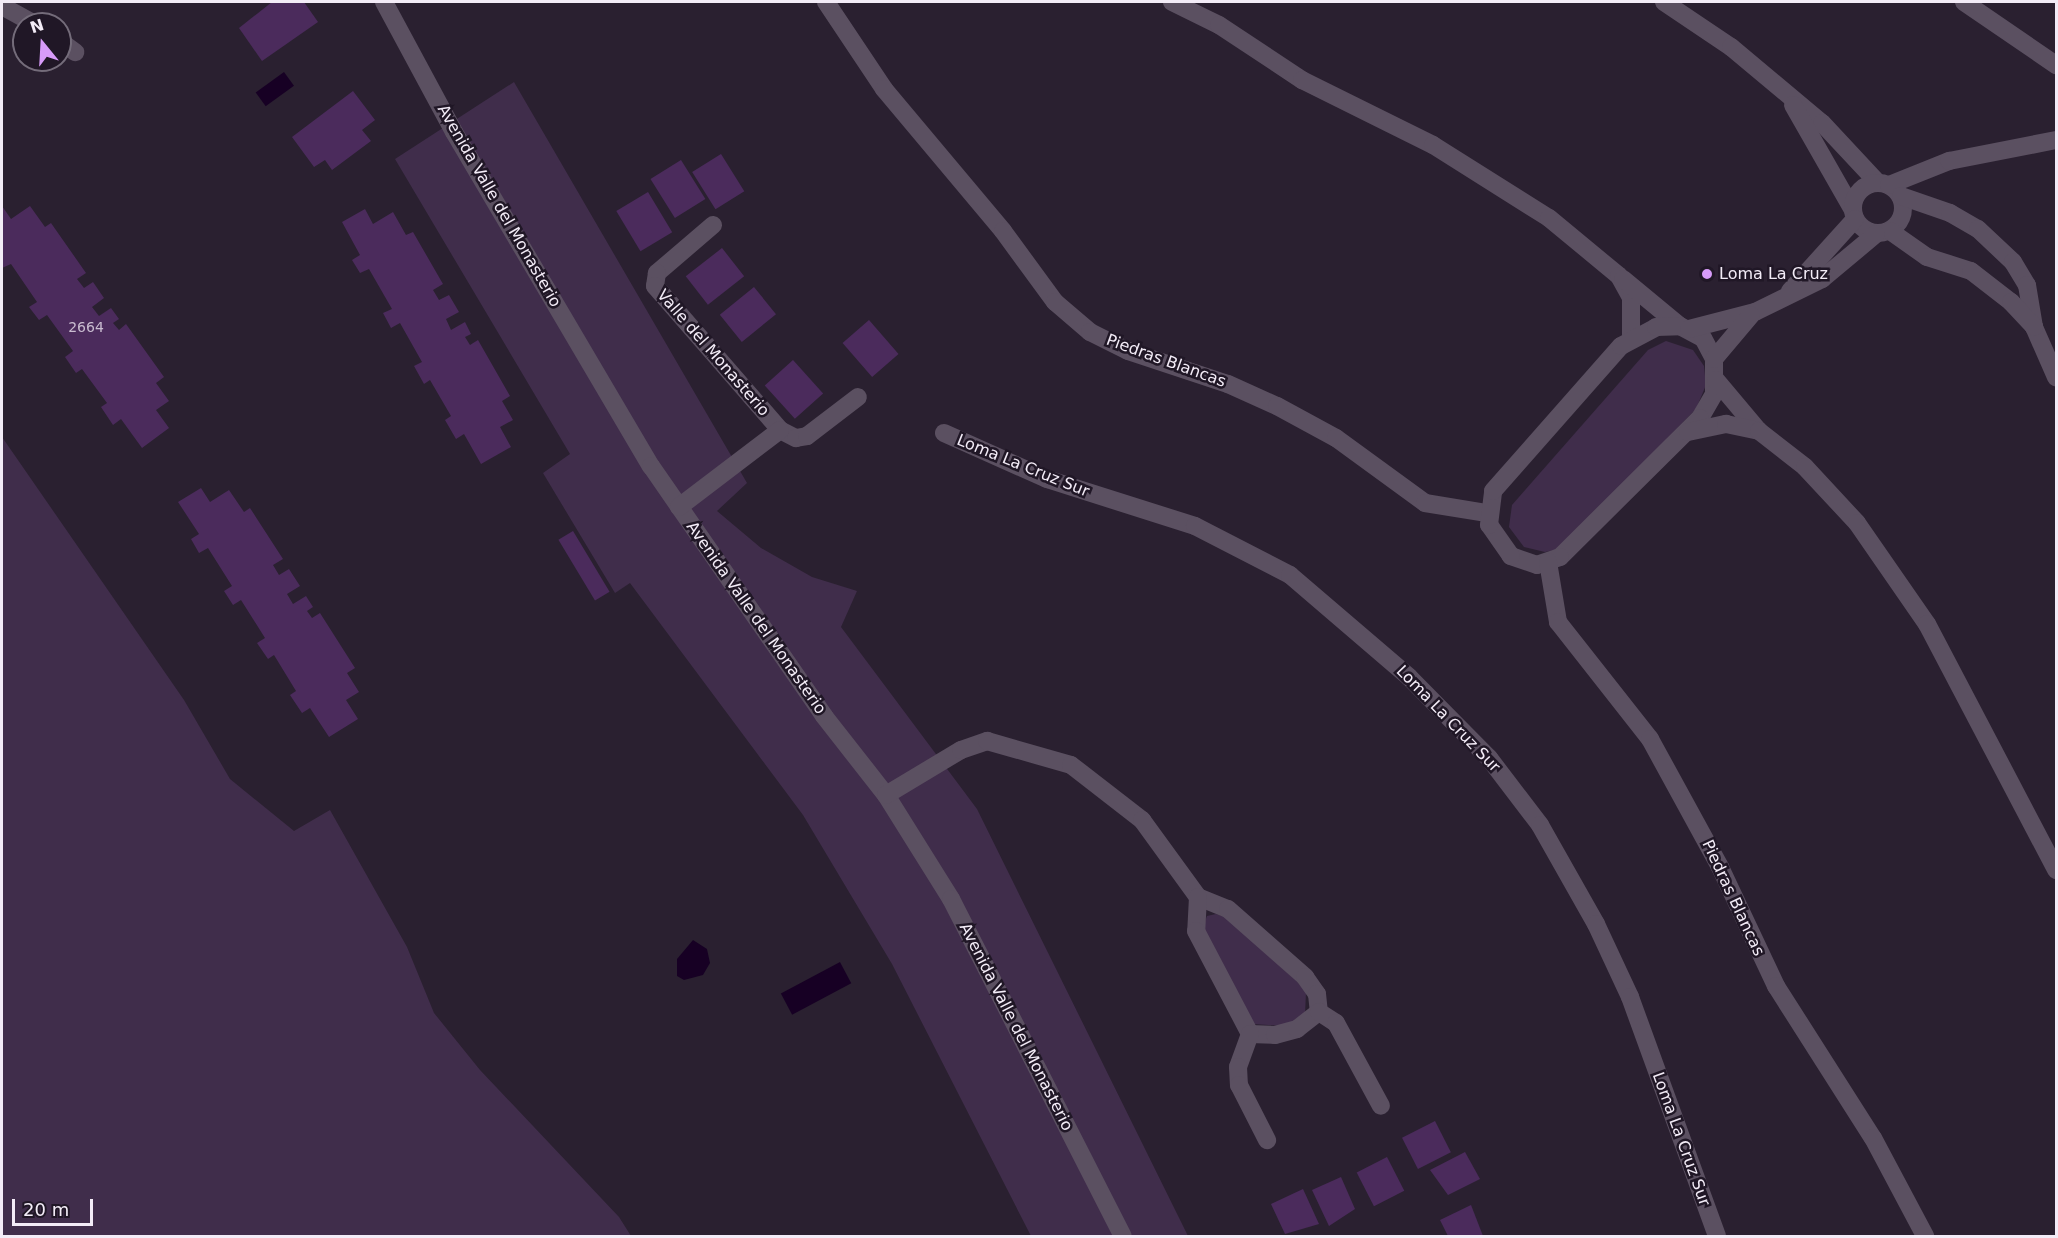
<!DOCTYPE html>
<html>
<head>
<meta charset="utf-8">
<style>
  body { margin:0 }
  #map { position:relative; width:2058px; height:1238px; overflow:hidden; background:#2a2030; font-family:"DejaVu Sans",sans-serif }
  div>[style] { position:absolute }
  .green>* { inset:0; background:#402d4b }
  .water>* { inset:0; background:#170024; transform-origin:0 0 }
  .building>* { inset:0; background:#4b2b5c; transform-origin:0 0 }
  .minor>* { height:18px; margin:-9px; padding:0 9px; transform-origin:9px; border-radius:9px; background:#5b5061 }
  .minor>.ring { margin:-9px; padding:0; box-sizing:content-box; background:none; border:18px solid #5b5061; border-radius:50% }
  .dots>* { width:16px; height:16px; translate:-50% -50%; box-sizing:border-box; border:3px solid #201726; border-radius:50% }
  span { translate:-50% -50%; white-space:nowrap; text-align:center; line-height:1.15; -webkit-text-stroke:5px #201726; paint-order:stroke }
  .number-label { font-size:14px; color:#c9bcd0 }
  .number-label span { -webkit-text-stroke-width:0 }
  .street-label { font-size:16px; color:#f3ecf7 }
  .poi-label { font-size:16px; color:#f3ecf7 }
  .left { translate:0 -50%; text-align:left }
  .frame { position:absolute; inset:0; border:3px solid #f3ecf7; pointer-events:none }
  .north { position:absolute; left:12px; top:12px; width:60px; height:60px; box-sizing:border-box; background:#201726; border:2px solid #746c7a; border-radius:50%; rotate:342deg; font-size:16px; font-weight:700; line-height:24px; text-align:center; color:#f3ecf7 }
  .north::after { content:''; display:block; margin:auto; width:21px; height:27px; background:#d79bf9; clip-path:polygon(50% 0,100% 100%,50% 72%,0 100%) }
  .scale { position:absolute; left:12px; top:1199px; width:81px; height:27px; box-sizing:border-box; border:3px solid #f3ecf7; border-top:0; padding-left:8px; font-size:18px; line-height:21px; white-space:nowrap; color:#f3ecf7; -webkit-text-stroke:4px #201726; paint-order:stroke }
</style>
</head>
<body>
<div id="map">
  <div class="green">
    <i style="clip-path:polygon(514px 82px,747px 483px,717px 511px,761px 548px,812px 577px,857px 591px,841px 627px,977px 809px,1188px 1236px,1031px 1236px,892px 964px,803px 815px,630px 583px,615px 593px,543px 473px,570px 454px,395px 159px)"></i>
    <i style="clip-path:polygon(1666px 341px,1693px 350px,1704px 366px,1706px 385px,1696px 409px,1559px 549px,1545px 552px,1524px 547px,1509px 527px,1512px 505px,1648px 350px)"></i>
    <i style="clip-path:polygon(2px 437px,184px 700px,230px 779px,294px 831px,330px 810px,407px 947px,434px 1013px,480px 1070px,619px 1217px,631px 1236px,2px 1236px)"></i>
    <i style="clip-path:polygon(1216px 914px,1225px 917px,1296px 980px,1306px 992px,1305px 1014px,1285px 1026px,1253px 1024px,1203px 927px,1207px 916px)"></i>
  </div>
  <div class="water">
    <i style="left:284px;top:72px;width:17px;height:35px;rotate:54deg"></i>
    <i style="clip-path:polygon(693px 940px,707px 949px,710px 963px,703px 975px,684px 980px,677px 976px,677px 959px)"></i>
    <i style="left:840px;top:962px;width:24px;height:67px;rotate:62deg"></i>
  </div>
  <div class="building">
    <i style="clip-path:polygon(272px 2px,304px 2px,318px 22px,262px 61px,239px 28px)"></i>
    <i style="clip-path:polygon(353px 91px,375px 120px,362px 130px,371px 141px,332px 170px,325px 160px,314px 167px,292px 137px)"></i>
    <i style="left:721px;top:154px;width:44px;height:34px;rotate:58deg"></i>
    <i style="left:681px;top:160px;width:46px;height:36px;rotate:58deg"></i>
    <i style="left:648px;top:192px;width:47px;height:37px;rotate:59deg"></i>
    <i style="clip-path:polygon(2px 206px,11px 219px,30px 206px,45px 227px,51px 223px,86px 273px,77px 279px,84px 288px,93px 282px,104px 298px,92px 307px,99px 316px,111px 308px,119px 319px,113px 323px,119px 330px,126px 324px,164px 377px,156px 383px,169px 401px,156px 410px,169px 428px,142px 448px,121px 419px,113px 425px,101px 407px,107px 403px,82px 369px,76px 373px,65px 357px,73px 351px,47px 315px,39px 320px,29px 307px,37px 302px,11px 264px,2px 268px)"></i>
    <i style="clip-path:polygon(365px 209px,373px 224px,393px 212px,406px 235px,413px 232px,443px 284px,433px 290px,439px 300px,449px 295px,459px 312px,446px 319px,451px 330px,465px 322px,471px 334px,465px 337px,470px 345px,478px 340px,510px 396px,502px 401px,513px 420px,500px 427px,511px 447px,481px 464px,464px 434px,456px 439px,445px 420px,451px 416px,430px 380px,424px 384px,414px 366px,422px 362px,400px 323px,391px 328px,383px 313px,392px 309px,369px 269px,360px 273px,352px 260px,360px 255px,342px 222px)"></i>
    <i style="left:722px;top:248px;width:36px;height:46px;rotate:52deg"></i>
    <i style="left:754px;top:287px;width:35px;height:44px;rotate:51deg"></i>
    <i style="left:869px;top:320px;width:45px;height:35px;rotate:49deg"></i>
    <i style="left:793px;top:360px;width:45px;height:38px;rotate:48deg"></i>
    <i style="clip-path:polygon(201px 488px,210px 502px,229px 490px,244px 512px,250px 508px,283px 559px,273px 565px,279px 575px,289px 569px,300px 586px,287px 594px,293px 604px,306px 596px,313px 607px,307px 611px,312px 618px,320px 613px,355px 668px,347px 673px,359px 692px,346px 700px,358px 719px,329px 737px,310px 708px,302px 713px,290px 695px,296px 691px,274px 655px,268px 659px,257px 643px,265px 638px,241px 600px,233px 605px,224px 591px,232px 586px,208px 548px,199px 553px,191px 539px,199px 534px,178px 502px)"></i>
    <i style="left:573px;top:531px;width:71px;height:17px;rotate:59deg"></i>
    <i style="left:1435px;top:1121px;width:35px;height:37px;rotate:63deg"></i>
    <i style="clip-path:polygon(1465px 1152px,1480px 1179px,1448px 1195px,1430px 1170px)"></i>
    <i style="left:1387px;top:1157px;width:38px;height:34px;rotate:63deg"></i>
    <i style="clip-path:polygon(1341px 1177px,1355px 1209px,1329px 1226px,1312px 1190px)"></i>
    <i style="clip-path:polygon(1303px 1189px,1319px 1224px,1285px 1234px,1271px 1204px)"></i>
    <i style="clip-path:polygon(1471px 1205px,1483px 1236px,1448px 1236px,1440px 1220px)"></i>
  </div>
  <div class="minor">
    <i style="left:384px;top:2px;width:148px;rotate:61.7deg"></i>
    <i style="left:454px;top:132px;width:388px;rotate:59.5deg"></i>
    <i style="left:651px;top:466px;width:304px;rotate:55.3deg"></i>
    <i style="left:824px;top:716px;width:100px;rotate:51.9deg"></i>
    <i style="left:886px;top:795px;width:123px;rotate:58deg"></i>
    <i style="left:951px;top:899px;width:378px;rotate:63deg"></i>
    <i style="left:826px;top:2px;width:105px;rotate:56.3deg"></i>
    <i style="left:884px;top:89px;width:185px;rotate:50deg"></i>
    <i style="left:1003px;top:231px;width:88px;rotate:53.8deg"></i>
    <i style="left:1055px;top:302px;width:46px;rotate:40.6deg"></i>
    <i style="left:1090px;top:332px;width:42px;rotate:26.6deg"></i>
    <i style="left:1128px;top:351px;width:105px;rotate:18.3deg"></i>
    <i style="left:1228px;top:384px;width:54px;rotate:24.2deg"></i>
    <i style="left:1277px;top:406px;width:67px;rotate:28.5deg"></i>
    <i style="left:1336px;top:438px;width:110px;rotate:36.1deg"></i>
    <i style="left:1425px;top:503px;width:63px;rotate:9.2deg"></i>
    <i style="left:1172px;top:2px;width:52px;rotate:26.1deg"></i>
    <i style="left:1219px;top:25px;width:100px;rotate:33.5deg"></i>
    <i style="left:1302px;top:80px;width:146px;rotate:26.4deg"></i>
    <i style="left:1433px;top:145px;width:137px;rotate:32.2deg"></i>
    <i style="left:1549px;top:218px;width:91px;rotate:39.6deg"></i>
    <i style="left:1619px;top:276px;width:25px;rotate:61deg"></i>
    <i style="left:1631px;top:298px;width:40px;rotate:90deg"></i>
    <i style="left:1664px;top:2px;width:81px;rotate:33.9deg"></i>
    <i style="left:1731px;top:47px;width:119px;rotate:39.9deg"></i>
    <i style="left:1822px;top:123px;width:82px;rotate:47deg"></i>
    <i style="left:1964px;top:2px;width:112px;rotate:34.4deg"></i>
    <i style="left:2px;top:6px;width:38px;rotate:29deg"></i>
    <i style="left:60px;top:41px;width:19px;rotate:36deg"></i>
    <i style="left:1793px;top:105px;width:121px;rotate:60.3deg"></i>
    <i class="ring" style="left:1853px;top:183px;width:32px;height:32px"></i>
    <i style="left:1889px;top:185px;width:65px;rotate:-21.8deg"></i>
    <i style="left:1949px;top:161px;width:109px;rotate:-11.1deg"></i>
    <i style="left:1901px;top:196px;width:52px;rotate:19.1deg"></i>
    <i style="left:1950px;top:213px;width:32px;rotate:30deg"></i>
    <i style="left:1978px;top:229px;width:48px;rotate:43.3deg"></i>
    <i style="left:2013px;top:262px;width:27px;rotate:59deg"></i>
    <i style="left:2027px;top:285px;width:43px;rotate:80.5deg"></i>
    <i style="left:2034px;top:327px;width:55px;rotate:66.3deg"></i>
    <i style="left:713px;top:225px;width:74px;rotate:139.4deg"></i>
    <i style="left:657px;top:273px;width:13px;rotate:99deg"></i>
    <i style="left:655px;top:286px;width:191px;rotate:49deg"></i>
    <i style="left:780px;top:430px;width:18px;rotate:27deg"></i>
    <i style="left:796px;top:438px;width:11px;rotate:-10deg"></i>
    <i style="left:807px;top:436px;width:64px;rotate:-37.4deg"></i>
    <i style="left:1890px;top:231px;width:45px;rotate:35.1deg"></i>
    <i style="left:1927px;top:257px;width:46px;rotate:17.7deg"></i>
    <i style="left:1971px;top:271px;width:51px;rotate:37.8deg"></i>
    <i style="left:2011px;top:302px;width:34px;rotate:47deg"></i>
    <i style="left:1623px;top:279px;width:74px;rotate:39.5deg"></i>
    <i style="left:1790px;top:291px;width:97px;rotate:-47.9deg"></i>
    <i style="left:1680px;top:326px;width:26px;rotate:28deg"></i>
    <i style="left:1703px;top:338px;width:24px;rotate:62deg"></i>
    <i style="left:1714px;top:359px;width:35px;rotate:90deg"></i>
    <i style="left:1714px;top:394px;width:28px;rotate:120deg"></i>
    <i style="left:1700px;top:418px;width:197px;rotate:135.2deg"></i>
    <i style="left:1560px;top:557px;width:24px;rotate:161deg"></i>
    <i style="left:1537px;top:565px;width:28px;rotate:-161deg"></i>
    <i style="left:1511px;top:556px;width:38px;rotate:-125deg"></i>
    <i style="left:1489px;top:525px;width:34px;rotate:-83deg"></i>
    <i style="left:1493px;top:491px;width:193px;rotate:-48.6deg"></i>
    <i style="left:1621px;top:346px;width:40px;rotate:-28deg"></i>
    <i style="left:1656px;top:327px;width:24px;rotate:-2deg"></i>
    <i style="left:1689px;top:329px;width:68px;rotate:-14.4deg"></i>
    <i style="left:1755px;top:312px;width:75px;rotate:-26.2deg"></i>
    <i style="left:1822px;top:279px;width:70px;rotate:-39.8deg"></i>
    <i style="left:1714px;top:359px;width:57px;rotate:-49.9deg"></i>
    <i style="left:1716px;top:380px;width:65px;rotate:50deg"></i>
    <i style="left:1688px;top:432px;width:39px;rotate:-12deg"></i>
    <i style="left:1726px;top:424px;width:34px;rotate:12deg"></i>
    <i style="left:1759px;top:431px;width:58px;rotate:38deg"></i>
    <i style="left:1805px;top:467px;width:76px;rotate:47.1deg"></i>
    <i style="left:1857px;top:523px;width:123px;rotate:55.3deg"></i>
    <i style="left:1927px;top:624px;width:278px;rotate:62.3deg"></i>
    <i style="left:944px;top:433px;width:113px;rotate:24.1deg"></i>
    <i style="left:1047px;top:479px;width:155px;rotate:17.6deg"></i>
    <i style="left:1195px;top:526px;width:107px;rotate:27.3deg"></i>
    <i style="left:1290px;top:575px;width:157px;rotate:40.6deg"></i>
    <i style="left:1409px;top:677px;width:114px;rotate:45.4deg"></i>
    <i style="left:1489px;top:758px;width:84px;rotate:52.7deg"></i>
    <i style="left:1540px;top:825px;width:114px;rotate:60.5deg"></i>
    <i style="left:1596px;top:924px;width:81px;rotate:65deg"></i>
    <i style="left:1630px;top:997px;width:254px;rotate:70deg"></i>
    <i style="left:679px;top:507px;width:127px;rotate:-37.3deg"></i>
    <i style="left:1548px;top:562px;width:61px;rotate:80.5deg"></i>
    <i style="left:1558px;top:622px;width:149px;rotate:51.8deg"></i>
    <i style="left:1650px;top:739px;width:146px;rotate:61.3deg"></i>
    <i style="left:1720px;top:867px;width:132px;rotate:64.8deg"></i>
    <i style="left:1776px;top:986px;width:180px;rotate:57.5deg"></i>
    <i style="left:1873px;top:1138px;width:111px;rotate:62deg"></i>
    <i style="left:886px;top:795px;width:87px;rotate:-31deg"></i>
    <i style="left:961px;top:750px;width:28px;rotate:-19deg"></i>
    <i style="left:987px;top:741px;width:87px;rotate:15.9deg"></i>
    <i style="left:1071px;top:765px;width:90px;rotate:37.8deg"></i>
    <i style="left:1142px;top:820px;width:95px;rotate:54deg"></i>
    <i style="left:1198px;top:897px;width:32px;rotate:22deg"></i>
    <i style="left:1228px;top:909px;width:103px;rotate:41.4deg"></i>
    <i style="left:1305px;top:977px;width:21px;rotate:55deg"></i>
    <i style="left:1317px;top:994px;width:18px;rotate:84deg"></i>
    <i style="left:1198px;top:897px;width:34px;rotate:93deg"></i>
    <i style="left:1196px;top:931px;width:116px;rotate:62.3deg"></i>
    <i style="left:1250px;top:1034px;width:25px;rotate:2deg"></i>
    <i style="left:1275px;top:1035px;width:23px;rotate:-15deg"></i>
    <i style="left:1297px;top:1029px;width:28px;rotate:-38deg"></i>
    <i style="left:1319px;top:1012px;width:20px;rotate:33deg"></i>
    <i style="left:1336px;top:1023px;width:94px;rotate:61.5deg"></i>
    <i style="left:1250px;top:1034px;width:35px;rotate:110deg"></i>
    <i style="left:1238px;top:1067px;width:18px;rotate:87deg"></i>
    <i style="left:1239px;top:1085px;width:62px;rotate:63deg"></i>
  </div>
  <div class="dots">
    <i style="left:1707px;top:274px;background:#d79bf9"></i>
  </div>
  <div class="number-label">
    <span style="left:86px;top:327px">2664</span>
  </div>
  <div class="street-label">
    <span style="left:499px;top:206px;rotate:60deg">Avenida Valle del Monasterio</span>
    <span style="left:713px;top:353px;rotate:49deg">Valle del Monasterio</span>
    <span style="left:1166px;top:361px;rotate:20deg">Piedras Blancas</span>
    <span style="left:1023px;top:466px;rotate:22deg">Loma La Cruz Sur</span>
    <span style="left:756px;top:618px;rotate:55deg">Avenida Valle del Monasterio</span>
    <span style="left:1448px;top:719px;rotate:46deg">Loma La Cruz Sur</span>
    <span style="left:1733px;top:898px;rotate:65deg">Piedras Blancas</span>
    <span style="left:1016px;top:1027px;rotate:63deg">Avenida Valle del Monasterio</span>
    <span style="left:1681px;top:1139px;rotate:70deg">Loma La Cruz Sur</span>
  </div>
  <div class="poi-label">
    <span class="left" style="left:1719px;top:274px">Loma La Cruz</span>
  </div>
  <div class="frame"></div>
  <div class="north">N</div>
  <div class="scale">20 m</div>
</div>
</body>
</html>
